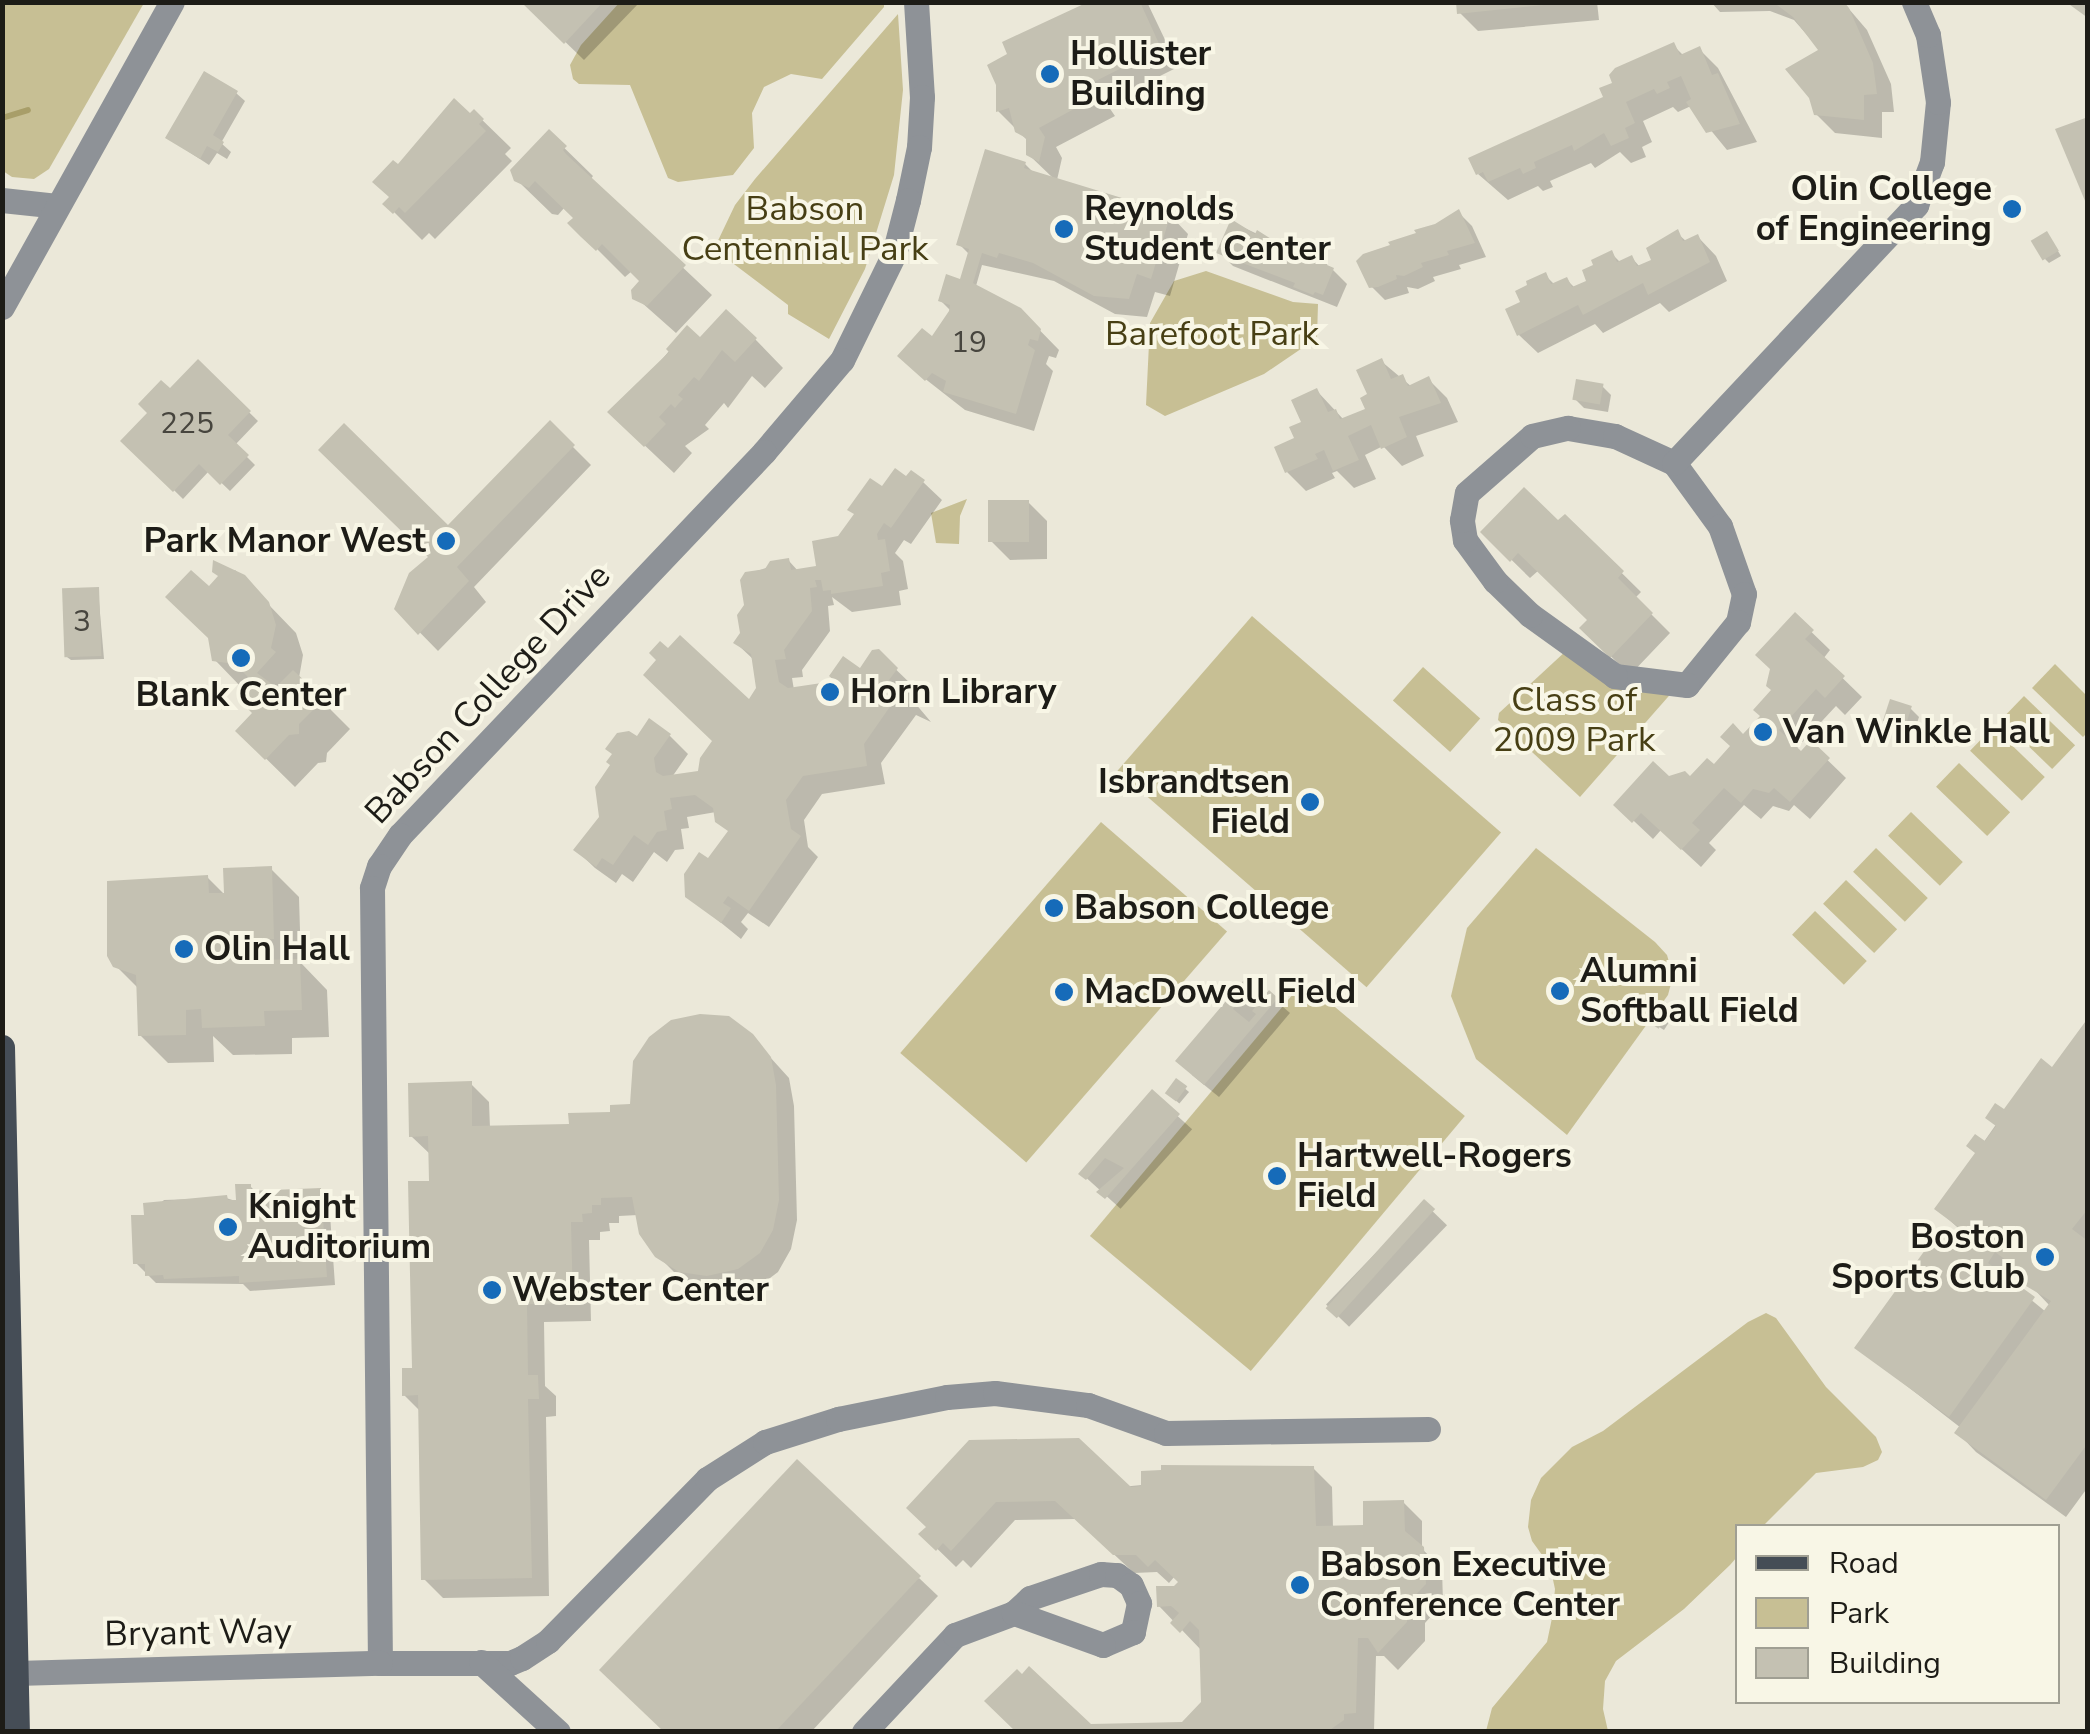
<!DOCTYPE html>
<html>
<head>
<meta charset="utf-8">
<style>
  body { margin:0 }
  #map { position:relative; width:2090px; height:1734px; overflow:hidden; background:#ebe8d9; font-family:"Nunito Sans",sans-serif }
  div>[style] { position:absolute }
  .green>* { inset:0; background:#c7bf94; transform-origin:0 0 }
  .shadow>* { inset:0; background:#0003; transform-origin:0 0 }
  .stream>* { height:6px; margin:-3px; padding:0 3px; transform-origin:3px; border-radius:3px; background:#a89e69 }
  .building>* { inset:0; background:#c4c1b2; transform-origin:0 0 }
  .minor>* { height:25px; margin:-12.5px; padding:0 12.5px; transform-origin:12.5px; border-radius:12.5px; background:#8e9297 }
  .major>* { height:25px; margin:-12.5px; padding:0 12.5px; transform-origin:12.5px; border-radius:12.5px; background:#454d56 }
  .dots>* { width:28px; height:28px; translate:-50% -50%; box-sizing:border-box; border:5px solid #f8f6e6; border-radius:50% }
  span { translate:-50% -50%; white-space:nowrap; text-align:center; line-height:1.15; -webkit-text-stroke:8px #f8f6e6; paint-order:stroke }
  .number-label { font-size:30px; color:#47453e }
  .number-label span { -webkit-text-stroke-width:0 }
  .poi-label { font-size:35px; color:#1d1c17; font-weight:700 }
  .left { translate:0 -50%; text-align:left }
  .right { translate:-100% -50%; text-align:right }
  .park-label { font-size:35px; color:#473f14 }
  .street-label { font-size:35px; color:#1d1c17 }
  .frame { position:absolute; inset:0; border:5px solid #1d1c17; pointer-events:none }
  .legend { position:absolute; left:1735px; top:1524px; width:325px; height:180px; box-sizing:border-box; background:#f8f6e6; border:2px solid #a09f93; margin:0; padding:12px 18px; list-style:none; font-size:30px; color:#1d1c17 }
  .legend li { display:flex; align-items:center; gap:20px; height:50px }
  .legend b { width:50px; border:2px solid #a09f93 }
</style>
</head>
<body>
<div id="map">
  <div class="green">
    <i style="clip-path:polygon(620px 2px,884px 2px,884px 7px,822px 79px,791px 74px,764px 87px,752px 113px,754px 148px,733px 175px,678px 182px,668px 178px,630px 85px,579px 84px,573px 79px,570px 65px,581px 45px)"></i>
    <i style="clip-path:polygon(2px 3px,144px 3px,49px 169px,34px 179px,12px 177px,3px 171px)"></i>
    <i style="clip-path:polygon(898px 14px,903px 90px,894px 175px,865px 269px,829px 339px,788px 314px,788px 305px,714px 249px,735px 205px,755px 179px)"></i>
    <i style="clip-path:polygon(1206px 271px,1293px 302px,1318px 304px,1317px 338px,1264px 374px,1165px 416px,1146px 405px,1150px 323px,1174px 281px)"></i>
    <i style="clip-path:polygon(967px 499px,960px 516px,959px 544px,936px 543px,931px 513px)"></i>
    <i style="left:1252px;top:616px;width:330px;height:205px;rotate:41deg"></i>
    <i style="clip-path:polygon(1567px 650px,1675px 689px,1580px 797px,1498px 720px,1499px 713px)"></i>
    <i style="clip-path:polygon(2055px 664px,2087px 696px,2087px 733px,2083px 737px,2032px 688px)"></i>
    <i style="left:1423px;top:667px;width:77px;height:45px;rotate:42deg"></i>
    <i style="left:2024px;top:696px;width:71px;height:33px;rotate:44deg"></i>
    <i style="left:1993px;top:727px;width:72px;height:33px;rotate:44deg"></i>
    <i style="left:1959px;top:763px;width:71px;height:33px;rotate:44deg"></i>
    <i style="left:1911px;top:812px;width:72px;height:33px;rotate:44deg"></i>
    <i style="left:1101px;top:822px;width:167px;height:306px;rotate:41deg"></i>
    <i style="clip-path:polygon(1536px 848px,1655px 942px,1667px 955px,1673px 976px,1668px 995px,1567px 1135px,1476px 1059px,1451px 996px,1467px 928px)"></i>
    <i style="left:1876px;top:848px;width:72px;height:33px;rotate:44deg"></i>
    <i style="left:1846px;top:880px;width:71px;height:33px;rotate:44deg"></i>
    <i style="left:1815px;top:911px;width:72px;height:33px;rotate:44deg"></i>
    <i style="left:1304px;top:981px;width:210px;height:333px;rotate:40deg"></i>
    <i style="clip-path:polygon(1766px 1313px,1776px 1318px,1826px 1387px,1876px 1437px,1882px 1452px,1878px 1460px,1863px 1467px,1816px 1473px,1763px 1526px,1738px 1526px,1737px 1557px,1730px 1565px,1684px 1609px,1616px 1661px,1605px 1681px,1603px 1709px,1608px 1731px,1486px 1731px,1492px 1708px,1547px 1642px,1552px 1618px,1555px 1589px,1550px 1566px,1532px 1541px,1528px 1527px,1531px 1500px,1541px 1478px,1572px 1447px,1603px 1431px,1748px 1322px)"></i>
  </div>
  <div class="shadow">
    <i style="clip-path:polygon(524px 2px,640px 2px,584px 60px)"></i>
    <i style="clip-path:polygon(1093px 2px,1147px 2px,1178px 67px,1106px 103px,1115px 116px,1056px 147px,1062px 158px,1057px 180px,1170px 215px,1188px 234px,1170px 296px,1155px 292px,1147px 317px,1115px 314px,1054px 281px,982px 265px,976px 286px,1020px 310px,1059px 350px,1056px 358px,1049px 356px,1046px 364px,1053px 371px,1034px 431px,965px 410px,919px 374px,950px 310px,941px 301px,969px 284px,970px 255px,959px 244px,1025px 164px,1034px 173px,1054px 179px,1028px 154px,1029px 142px,998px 111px,999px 85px)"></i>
    <i style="clip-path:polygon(1457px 2px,1597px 2px,1599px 20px,1478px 31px,1459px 12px)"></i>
    <i style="clip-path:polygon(1711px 2px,1843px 2px,1867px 30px,1891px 84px,1894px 112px,1882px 112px,1882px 138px,1835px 133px,1816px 114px,1821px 51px,1794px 20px,1770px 11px,1720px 12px)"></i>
    <i style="clip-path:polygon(1673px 45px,1684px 56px,1699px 49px,1718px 68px,1757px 142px,1727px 150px,1691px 106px,1678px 112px,1673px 107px,1643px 121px,1652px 142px,1642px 147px,1646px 157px,1631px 163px,1620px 152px,1595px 168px,1591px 163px,1550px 181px,1553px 187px,1543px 191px,1538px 186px,1508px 200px,1478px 174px,1606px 98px)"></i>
    <i style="clip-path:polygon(236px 93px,245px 101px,221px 143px,231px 152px,227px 159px,217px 153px,209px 165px,168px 138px)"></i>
    <i style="clip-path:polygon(474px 112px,511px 148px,505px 154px,512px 161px,435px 239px,429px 233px,422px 240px,386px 204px,392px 198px,398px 168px)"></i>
    <i style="clip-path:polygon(549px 133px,593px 176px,590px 180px,712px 295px,676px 333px,641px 302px,642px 281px,632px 271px,625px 277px,571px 223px,576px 218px,565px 207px,558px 215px,552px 214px,522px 185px,513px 171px)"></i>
    <i style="clip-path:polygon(1459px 213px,1472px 226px,1486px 257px,1459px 265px,1461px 269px,1433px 277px,1435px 281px,1418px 289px,1407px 287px,1409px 293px,1385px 300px,1371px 286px,1360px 262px)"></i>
    <i style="clip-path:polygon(1232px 222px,1333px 270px,1347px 284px,1337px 307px,1233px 266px,1219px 252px)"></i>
    <i style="clip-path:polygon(1677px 233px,1687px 242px,1698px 237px,1716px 256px,1727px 281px,1669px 312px,1660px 303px,1603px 333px,1595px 324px,1538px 353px,1519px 335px,1531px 286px,1545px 275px,1555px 285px,1567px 280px,1575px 288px,1590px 282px,1611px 253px,1621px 263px,1632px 258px,1640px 267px,1654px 261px)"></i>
    <i style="clip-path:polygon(2050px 238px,2061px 256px,2049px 263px,2045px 259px)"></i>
    <i style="clip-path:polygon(687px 329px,700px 341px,755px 339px,783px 368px,765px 388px,752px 376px,728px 408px,724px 403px,705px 425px,709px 429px,685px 446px,692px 453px,674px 473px,639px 440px,633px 395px)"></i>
    <i style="clip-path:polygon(1381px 361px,1412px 387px,1428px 379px,1447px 398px,1458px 422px,1416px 436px,1424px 456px,1402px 466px,1383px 446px,1365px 455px,1376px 479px,1354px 488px,1337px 471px,1332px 473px,1335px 478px,1306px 491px,1287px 472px,1317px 391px,1344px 420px,1368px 410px)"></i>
    <i style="clip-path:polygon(198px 363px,258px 421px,235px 445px,255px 465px,230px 491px,209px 471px,183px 499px,124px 441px)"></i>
    <i style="clip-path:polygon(1602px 386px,1611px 395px,1608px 412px,1584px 408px,1575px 399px)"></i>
    <i style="clip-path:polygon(550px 424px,591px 465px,474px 587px,486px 602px,438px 651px,397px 609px,448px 529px)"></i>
    <i style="clip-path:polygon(907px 480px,923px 482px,942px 500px,911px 544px,904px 540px,895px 553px,903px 561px,908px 589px,899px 591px,901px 605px,852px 612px,832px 597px,834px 605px,828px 606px,830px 631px,802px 670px,803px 677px,792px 678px,794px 690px,839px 683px,860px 671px,878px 652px,915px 688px,909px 696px,931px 722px,916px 715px,881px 763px,885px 784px,822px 794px,804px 820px,808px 847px,818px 857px,769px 927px,748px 913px,741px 922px,748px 929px,741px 939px,688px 896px,730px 832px,716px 812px,687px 817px,689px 828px,681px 829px,684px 849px,675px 850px,667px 862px,654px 852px,633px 882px,622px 874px,616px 883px,595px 868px,576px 850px,602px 818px,637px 740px,670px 736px,688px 754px,672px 777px,700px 773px,759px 689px,755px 661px,736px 643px,743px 633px,747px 574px,789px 561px,799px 572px,819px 568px,883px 490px)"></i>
    <i style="clip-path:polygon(1028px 502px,1047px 521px,1047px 559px,1010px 560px,991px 541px)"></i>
    <i style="clip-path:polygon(1565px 517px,1641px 592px,1635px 598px,1670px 633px,1630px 675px,1582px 628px,1591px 620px,1539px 570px,1530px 578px,1483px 532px,1558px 524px)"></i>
    <i style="clip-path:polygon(235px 570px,296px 633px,303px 655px,299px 678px,350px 729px,327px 753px,326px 762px,318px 763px,295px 787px,238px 731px,255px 713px,251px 690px,243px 689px,215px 660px,209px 590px)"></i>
    <i style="clip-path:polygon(98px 590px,104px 659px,71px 660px,67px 657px)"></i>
    <i style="clip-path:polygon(1795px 616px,1830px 650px,1823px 659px,1862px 697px,1845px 715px,1836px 706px,1796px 749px,1801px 754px,1811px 744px,1846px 778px,1810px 819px,1794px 805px,1789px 811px,1773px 806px,1761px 819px,1744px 805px,1709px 843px,1716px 850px,1701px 867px,1661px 830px,1653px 839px,1617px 805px,1668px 779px,1690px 779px,1714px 768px,1744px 737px,1763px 716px,1774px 691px)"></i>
    <i style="clip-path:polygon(1910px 708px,1919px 717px,1913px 735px,1886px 720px)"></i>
    <i style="clip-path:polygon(271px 869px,299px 897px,301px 963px,327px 990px,329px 1037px,292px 1038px,292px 1054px,233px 1055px,213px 1036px,214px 1062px,168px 1063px,140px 1035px,139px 989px,115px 965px,207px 877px,227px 897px)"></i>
    <i style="clip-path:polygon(1249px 977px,1290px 1013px,1219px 1097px,1192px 1075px)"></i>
    <i style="clip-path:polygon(1665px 1004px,1675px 1013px,1664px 1030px,1656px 1025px)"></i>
    <i style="clip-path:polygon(evenodd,2088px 1022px,2088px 1487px,2066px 1517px,1976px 1452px,1958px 1433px,1961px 1428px,1858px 1348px,1966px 1235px,1937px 1209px,2004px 1113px,2052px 1070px,2088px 1022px,2015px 1269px,2050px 1306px,2046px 1312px,2007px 1280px,2015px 1269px)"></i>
    <i style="clip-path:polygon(751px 1036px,789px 1078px,794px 1106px,797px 1220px,791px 1249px,778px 1272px,758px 1287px,727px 1294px,700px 1290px,677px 1275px,657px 1255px,638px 1215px,619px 1216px,619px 1223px,609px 1223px,610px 1231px,600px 1232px,600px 1240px,589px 1240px,591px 1321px,544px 1322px,545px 1386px,556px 1396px,556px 1416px,546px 1417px,549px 1596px,443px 1598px,424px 1579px,420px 1411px,404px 1395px,415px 1370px,431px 1183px,431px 1155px,411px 1136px,471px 1084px,489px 1102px,490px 1128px,571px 1126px,632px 1107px)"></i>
    <i style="left:1176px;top:1081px;width:17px;height:15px;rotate:40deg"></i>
    <i style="left:1152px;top:1093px;width:54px;height:107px;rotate:42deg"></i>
    <i style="clip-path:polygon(250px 1186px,257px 1193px,320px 1191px,329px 1200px,335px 1285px,250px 1291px,243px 1284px,156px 1283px,136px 1263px,146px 1217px,164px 1200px,226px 1198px,239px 1202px)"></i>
    <i style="left:1424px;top:1203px;width:32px;height:141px;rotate:44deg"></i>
    <i style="clip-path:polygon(1313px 1468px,1332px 1487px,1333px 1528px,1366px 1527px,1403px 1502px,1422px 1521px,1422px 1549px,1442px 1568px,1443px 1603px,1425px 1623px,1425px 1641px,1398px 1670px,1384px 1656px,1376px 1656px,1374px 1731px,1019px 1732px,1183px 1724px,1204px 1702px,1202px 1651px,1159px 1606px,1181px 1582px,1175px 1576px,1169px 1583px,1157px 1572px,1134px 1573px,1076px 1519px,1015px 1520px,971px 1568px,963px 1560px,956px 1567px,922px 1534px,928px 1527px,909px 1508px)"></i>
    <i style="clip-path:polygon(919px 1578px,938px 1596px,811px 1732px,667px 1732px)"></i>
  </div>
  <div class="stream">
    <i style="left:2px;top:118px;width:27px;rotate:-17deg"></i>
  </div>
  <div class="building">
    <i style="clip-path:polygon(521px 2px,603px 2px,564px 44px)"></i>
    <i style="clip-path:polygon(1088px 2px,1140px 2px,1161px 48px,1090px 84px,1098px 96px,1039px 128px,1045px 137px,1039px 162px,1026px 155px,1026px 138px,1015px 132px,1009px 108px,996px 112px,996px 85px,987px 65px,1007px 54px,1002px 42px)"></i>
    <i style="clip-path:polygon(1456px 2px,1543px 2px,1544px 5px,1457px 14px)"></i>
    <i style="clip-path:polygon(1773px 2px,1844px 2px,1849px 8px,1873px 63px,1877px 94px,1864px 95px,1864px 120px,1814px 115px,1809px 98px,1785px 69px,1818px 50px,1793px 17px)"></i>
    <i style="clip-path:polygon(2066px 2px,2088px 2px,2088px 18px)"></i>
    <i style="clip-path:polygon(1674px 42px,1680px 55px,1700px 46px,1712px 75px,1718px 73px,1740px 124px,1706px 133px,1686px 102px,1691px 99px,1681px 76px,1667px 82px,1670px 88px,1657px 94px,1654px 89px,1626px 102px,1635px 123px,1625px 128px,1629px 138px,1611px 146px,1604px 133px,1574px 151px,1572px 145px,1534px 162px,1536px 168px,1523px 174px,1520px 168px,1488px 182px,1483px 172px,1476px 175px,1468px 158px,1603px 97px,1599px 88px,1612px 83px,1609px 75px,1615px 68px)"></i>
    <i style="clip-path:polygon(204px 71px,238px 91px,213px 135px,224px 142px,218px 152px,207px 146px,200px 159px,165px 138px)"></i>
    <i style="clip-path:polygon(454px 98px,470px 113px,474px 109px,484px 119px,479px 124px,486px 131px,405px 213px,399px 207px,393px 214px,382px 204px,389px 197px,372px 182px,393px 160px,398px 164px)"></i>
    <i style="clip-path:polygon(2088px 117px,2088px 208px,2055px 129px)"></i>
    <i style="clip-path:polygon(549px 129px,567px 146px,563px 150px,566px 154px,686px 265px,647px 306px,632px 299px,631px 290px,639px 281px,602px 244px,596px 251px,581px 237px,567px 223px,573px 218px,539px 185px,535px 181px,529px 188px,514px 181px,510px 170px)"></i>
    <i style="clip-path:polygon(985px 149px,1026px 162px,1024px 168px,1171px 213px,1151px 279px,1137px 274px,1129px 299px,1094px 296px,1033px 263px,999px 253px,997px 258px,982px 253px,973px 283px,1021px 308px,1041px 329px,1038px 341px,1030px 339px,1028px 345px,1035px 350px,1016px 414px,943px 392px,946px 381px,932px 373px,925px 381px,897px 356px,922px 328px,932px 336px,949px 311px,950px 305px,938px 301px,946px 274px,960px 279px,969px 249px,956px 245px)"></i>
    <i style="clip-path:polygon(1459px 209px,1475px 243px,1447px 251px,1449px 255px,1421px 263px,1423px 267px,1404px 276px,1396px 275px,1397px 279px,1378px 287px,1369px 288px,1356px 261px,1363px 254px,1390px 245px,1388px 242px,1416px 233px,1414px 230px,1435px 224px)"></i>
    <i style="clip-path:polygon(1231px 219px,1255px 234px,1257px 230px,1281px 245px,1283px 241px,1302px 250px,1301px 254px,1328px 261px,1327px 265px,1334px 268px,1323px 295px,1315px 292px,1313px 295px,1293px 287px,1295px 283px,1216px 253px)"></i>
    <i style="clip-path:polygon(1678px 229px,1683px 241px,1698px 234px,1710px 262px,1648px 295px,1643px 283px,1583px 315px,1578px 305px,1517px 336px,1505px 309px,1520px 302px,1515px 291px,1527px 285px,1526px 281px,1546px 272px,1551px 284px,1567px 277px,1572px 287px,1586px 281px,1582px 270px,1593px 265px,1591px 260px,1612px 250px,1617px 262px,1632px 255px,1637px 266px,1651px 260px,1646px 248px)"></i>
    <i style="left:2047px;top:231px;width:23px;height:19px;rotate:59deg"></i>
    <i style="clip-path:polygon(726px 309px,757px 338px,735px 362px,722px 350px,699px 381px,694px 377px,678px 395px,683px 399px,679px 403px,675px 408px,671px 404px,659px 417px,666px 424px,644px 447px,607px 412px,669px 352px,666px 349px,687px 325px,700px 337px)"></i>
    <i style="clip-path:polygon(1382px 358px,1391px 379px,1403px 374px,1408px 386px,1429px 376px,1441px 403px,1399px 417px,1407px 437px,1381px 449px,1371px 425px,1348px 436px,1359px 460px,1333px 471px,1324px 450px,1315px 454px,1318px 459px,1285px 473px,1274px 447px,1294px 438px,1289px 427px,1301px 422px,1291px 400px,1317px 388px,1328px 412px,1336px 409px,1340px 419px,1365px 409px,1360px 398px,1367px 394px,1356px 370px)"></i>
    <i style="clip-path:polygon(198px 359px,251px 411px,228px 435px,249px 455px,220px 485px,199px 464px,173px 492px,120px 441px,147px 413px,138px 404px,161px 380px,170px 388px)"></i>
    <i style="left:1576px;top:379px;width:28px;height:21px;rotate:10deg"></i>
    <i style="clip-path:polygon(550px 420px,575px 445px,457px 567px,469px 581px,418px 635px,394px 609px,409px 573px,428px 557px,318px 450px,344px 423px,448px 525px)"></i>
    <i style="clip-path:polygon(895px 468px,906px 476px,911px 470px,925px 480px,891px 528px,884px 523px,877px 534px,878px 540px,885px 539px,890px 571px,881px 573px,883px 586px,831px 594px,831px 590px,823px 591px,821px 580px,815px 580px,817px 587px,810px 588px,812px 611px,784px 650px,786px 659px,775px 660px,779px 682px,788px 688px,835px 681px,829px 676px,843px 656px,860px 668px,872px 650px,879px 649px,898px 668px,889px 680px,913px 696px,914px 703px,906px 705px,896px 698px,864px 744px,867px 766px,803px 776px,786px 800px,791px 829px,801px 836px,749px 911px,728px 896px,723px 903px,731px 908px,721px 923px,685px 897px,684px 874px,699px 852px,708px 858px,728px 831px,715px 822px,713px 808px,695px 795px,670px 798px,672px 809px,664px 811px,667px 830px,657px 832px,648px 845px,634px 835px,613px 865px,602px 858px,596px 867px,573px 850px,599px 817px,595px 787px,610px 765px,606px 762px,612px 754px,605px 749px,617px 733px,629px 731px,637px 736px,649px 718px,671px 734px,654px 758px,656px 772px,663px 776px,698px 771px,700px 758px,712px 741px,643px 675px,656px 660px,649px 653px,660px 641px,668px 648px,680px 635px,749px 699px,756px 688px,751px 654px,733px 643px,740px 633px,737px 615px,744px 605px,740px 580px,745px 572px,765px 569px,770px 561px,789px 558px,791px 570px,816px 566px,812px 541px,838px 536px,854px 514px,847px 510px,870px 478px,882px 486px)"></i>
    <i style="clip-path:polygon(1524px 487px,1558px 520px,1565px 514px,1624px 571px,1618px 578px,1653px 613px,1610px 658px,1579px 628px,1587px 620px,1518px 553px,1510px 562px,1480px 532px)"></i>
    <i style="left:988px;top:500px;width:41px;height:42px"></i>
    <i style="clip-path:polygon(213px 560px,245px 575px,269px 602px,276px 625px,271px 648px,276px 652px,257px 673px,276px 687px,293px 670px,324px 699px,299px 724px,299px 734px,289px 735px,265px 760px,235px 731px,252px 713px,242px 703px,248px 697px,250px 679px,235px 664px,212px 661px,208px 638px,165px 597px,191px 570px,209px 586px,218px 576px,212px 572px)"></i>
    <i style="left:99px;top:587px;width:69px;height:37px;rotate:88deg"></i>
    <i style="clip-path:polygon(1795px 612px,1814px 630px,1805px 639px,1845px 676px,1825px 698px,1816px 689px,1779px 730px,1801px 751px,1811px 740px,1830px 758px,1790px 802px,1774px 788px,1769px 793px,1753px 789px,1741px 803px,1724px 788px,1692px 823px,1700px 830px,1681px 850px,1641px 813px,1632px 823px,1613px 805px,1653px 761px,1669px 776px,1685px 771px,1690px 776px,1707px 758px,1714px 764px,1730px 746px,1720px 737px,1733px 723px,1743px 734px,1760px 716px,1753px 710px,1771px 690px,1766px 686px,1770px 669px,1755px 655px)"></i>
    <i style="left:1890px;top:699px;width:23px;height:23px;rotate:18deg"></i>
    <i style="clip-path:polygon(272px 866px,274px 939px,260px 940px,261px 960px,300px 959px,302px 1010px,264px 1011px,265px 1026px,202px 1028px,201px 1009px,186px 1010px,186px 1035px,138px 1036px,136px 975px,113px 967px,107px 956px,107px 881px,208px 875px,209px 893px,224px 893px,223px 868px)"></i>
    <i style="clip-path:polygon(1249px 974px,1257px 981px,1233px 1009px,1249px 1022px,1256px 1014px,1252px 1011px,1269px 990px,1278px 998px,1204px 1085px,1175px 1061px)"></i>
    <i style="left:1664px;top:1001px;width:11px;height:26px;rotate:34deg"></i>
    <i style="clip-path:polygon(700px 1014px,729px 1016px,753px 1034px,771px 1057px,776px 1085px,779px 1200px,773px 1230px,760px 1253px,738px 1269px,707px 1276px,679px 1272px,655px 1257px,639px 1234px,632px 1197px,601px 1198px,601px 1205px,592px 1205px,592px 1213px,582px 1214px,583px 1222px,571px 1222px,573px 1303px,527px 1304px,528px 1375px,538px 1375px,539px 1399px,528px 1399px,532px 1578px,421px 1580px,418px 1395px,402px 1396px,402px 1368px,412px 1368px,408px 1181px,429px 1181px,428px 1136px,409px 1137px,408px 1083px,472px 1081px,472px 1126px,569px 1124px,568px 1113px,610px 1112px,610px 1105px,630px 1104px,633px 1061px,649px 1037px,671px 1020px)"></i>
    <i style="clip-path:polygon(2088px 1018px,2088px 1209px,2072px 1229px,2088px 1241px,2088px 1443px,2046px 1500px,1954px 1433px,2051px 1301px,2021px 1283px,2026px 1275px,1995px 1252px,1988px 1263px,2035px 1297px,1949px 1417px,1854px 1348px,1941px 1228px,1959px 1241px,1965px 1232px,1934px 1209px,1975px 1153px,1966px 1146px,1975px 1134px,1985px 1141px,1996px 1126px,1985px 1118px,1995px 1103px,2004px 1109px,2041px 1058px,2052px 1067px)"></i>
    <i style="left:1176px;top:1078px;width:14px;height:19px;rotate:36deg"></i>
    <i style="clip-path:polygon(1152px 1089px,1180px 1114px,1105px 1199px,1096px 1192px,1124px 1168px,1105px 1158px,1086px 1180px,1078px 1174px)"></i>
    <i style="clip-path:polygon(235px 1184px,251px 1184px,251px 1191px,321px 1188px,327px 1277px,239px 1283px,239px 1276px,164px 1279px,163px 1275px,145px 1276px,145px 1264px,133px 1264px,131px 1215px,144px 1215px,143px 1203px,227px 1195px,228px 1200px,236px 1200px)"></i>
    <i style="left:1424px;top:1199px;width:15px;height:147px;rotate:42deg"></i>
    <i style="clip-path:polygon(1079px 1438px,1131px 1487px,1141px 1486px,1141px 1471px,1161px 1470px,1161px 1465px,1314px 1466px,1316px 1526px,1363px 1525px,1363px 1501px,1404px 1500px,1405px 1531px,1424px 1547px,1426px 1584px,1407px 1604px,1407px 1622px,1378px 1653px,1368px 1638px,1358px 1638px,1356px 1713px,1344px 1714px,1344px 1720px,1327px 1732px,1016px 1732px,984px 1701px,1017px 1669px,1022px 1674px,1029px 1666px,1091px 1724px,1182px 1722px,1201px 1702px,1199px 1630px,1190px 1621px,1180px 1633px,1170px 1623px,1179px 1613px,1171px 1606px,1157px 1607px,1156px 1586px,1174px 1586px,1178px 1582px,1155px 1560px,1148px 1567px,1136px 1555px,1113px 1555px,1055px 1501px,996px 1502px,951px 1551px,943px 1543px,936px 1551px,918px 1534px,926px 1527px,906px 1508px,969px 1440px)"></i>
    <i style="clip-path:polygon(797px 1459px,921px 1576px,775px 1732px,664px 1732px,599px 1670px)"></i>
  </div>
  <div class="minor">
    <i style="left:916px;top:2px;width:95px;rotate:86.4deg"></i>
    <i style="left:922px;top:97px;width:50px;rotate:93.4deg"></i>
    <i style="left:919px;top:147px;width:54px;rotate:101.7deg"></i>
    <i style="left:908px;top:200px;width:56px;rotate:104.5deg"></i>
    <i style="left:894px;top:254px;width:118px;rotate:116.1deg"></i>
    <i style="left:842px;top:360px;width:121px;rotate:130.3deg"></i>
    <i style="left:764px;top:452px;width:528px;rotate:133.54deg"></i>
    <i style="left:400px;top:835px;width:37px;rotate:124deg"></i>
    <i style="left:379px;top:866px;width:23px;rotate:108deg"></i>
    <i style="left:372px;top:888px;width:775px;rotate:89.41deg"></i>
    <i style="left:380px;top:1663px;width:130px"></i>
    <i style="left:510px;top:1663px;width:13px;rotate:-23deg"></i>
    <i style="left:522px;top:1658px;width:31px;rotate:-33deg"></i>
    <i style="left:548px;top:1641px;width:227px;rotate:-45.5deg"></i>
    <i style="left:707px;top:1479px;width:69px;rotate:-32.5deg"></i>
    <i style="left:765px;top:1442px;width:77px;rotate:-17.5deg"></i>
    <i style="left:838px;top:1419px;width:111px;rotate:-11.4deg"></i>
    <i style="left:947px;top:1397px;width:48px;rotate:-4.8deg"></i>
    <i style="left:995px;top:1393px;width:94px;rotate:7.4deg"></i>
    <i style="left:1088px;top:1405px;width:83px;rotate:19.7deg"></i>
    <i style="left:1166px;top:1433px;width:262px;rotate:-0.9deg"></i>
    <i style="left:2px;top:200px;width:55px;rotate:6.2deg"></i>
    <i style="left:2px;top:307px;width:349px;rotate:-60.9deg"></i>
    <i style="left:1568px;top:428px;width:48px;rotate:9.7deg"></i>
    <i style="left:1615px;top:436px;width:65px;rotate:24.6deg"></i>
    <i style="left:1674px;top:463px;width:78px;rotate:53.9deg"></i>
    <i style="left:1720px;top:526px;width:72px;rotate:70.6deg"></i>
    <i style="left:1744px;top:594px;width:29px;rotate:102deg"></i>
    <i style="left:1738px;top:622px;width:81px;rotate:129deg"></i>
    <i style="left:1687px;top:685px;width:73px;rotate:-172.9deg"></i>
    <i style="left:1615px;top:676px;width:105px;rotate:-144.3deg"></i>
    <i style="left:1530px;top:615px;width:49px;rotate:-135.8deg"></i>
    <i style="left:1495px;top:581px;width:51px;rotate:-126.2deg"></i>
    <i style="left:1465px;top:540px;width:20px;rotate:-99deg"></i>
    <i style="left:1462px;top:520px;width:27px;rotate:-80deg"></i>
    <i style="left:1467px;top:493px;width:86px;rotate:-41.2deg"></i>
    <i style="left:1532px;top:436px;width:37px;rotate:-13deg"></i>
    <i style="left:1674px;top:463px;width:354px;rotate:-46.8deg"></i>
    <i style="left:1916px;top:205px;width:46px;rotate:-69.6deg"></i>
    <i style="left:1932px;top:162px;width:60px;rotate:-84.3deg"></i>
    <i style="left:1938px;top:102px;width:68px;rotate:-98.5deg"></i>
    <i style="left:1928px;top:35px;width:36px;rotate:-113deg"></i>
    <i style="left:481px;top:1662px;width:104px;rotate:42.3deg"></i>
    <i style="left:16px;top:1673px;width:364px;rotate:-1.6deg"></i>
    <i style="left:864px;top:1732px;width:133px;rotate:-46.8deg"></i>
    <i style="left:955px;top:1635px;width:63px;rotate:-20.4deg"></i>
    <i style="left:1014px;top:1613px;width:22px;rotate:-43deg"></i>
    <i style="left:1030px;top:1598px;width:75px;rotate:-18.7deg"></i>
    <i style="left:1101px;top:1574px;width:16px;rotate:4deg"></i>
    <i style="left:1117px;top:1575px;width:17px;rotate:36deg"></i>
    <i style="left:1131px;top:1585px;width:20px;rotate:66deg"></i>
    <i style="left:1139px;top:1603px;width:30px;rotate:102deg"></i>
    <i style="left:1133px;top:1632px;width:33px;rotate:157deg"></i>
    <i style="left:1103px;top:1645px;width:95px;rotate:-160.2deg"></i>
  </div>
  <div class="major">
    <i style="left:2px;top:1047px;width:685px;rotate:88.75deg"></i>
  </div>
  <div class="dots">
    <i style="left:1050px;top:74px;background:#166bb9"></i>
    <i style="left:2012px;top:209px;background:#166bb9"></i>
    <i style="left:1064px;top:229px;background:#166bb9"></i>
    <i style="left:446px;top:541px;background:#166bb9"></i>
    <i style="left:241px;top:658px;background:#166bb9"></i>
    <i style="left:830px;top:692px;background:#166bb9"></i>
    <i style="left:1763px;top:732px;background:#166bb9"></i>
    <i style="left:1310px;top:802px;background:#166bb9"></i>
    <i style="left:1054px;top:908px;background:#166bb9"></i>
    <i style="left:184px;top:949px;background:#166bb9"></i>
    <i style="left:1560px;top:991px;background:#166bb9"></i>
    <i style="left:1064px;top:992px;background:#166bb9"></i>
    <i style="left:1277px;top:1176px;background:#166bb9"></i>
    <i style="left:228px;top:1227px;background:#166bb9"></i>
    <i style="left:2045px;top:1257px;background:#166bb9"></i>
    <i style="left:492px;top:1290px;background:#166bb9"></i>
    <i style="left:1300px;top:1585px;background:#166bb9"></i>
  </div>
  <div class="number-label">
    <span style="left:969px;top:343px">19</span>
    <span style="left:187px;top:424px">225</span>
    <span style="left:82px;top:622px">3</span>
  </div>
  <div class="poi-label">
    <span class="left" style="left:1070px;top:74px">Hollister<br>Building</span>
    <span class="right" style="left:1992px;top:209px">Olin College<br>of Engineering</span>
    <span class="left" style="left:1084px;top:229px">Reynolds<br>Student Center</span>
    <span class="right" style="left:426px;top:541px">Park Manor West</span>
    <span class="left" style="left:850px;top:692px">Horn Library</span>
    <span style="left:241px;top:695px">Blank Center</span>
    <span class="left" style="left:1783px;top:732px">Van Winkle Hall</span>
    <span class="right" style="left:1290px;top:802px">Isbrandtsen<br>Field</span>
    <span class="left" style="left:1074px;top:908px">Babson College</span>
    <span class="left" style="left:204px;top:949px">Olin Hall</span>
    <span class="left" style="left:1580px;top:991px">Alumni<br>Softball Field</span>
    <span class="left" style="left:1084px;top:992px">MacDowell Field</span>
    <span class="left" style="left:1297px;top:1176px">Hartwell-Rogers<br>Field</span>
    <span class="left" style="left:248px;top:1227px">Knight<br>Auditorium</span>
    <span class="right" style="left:2025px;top:1257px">Boston<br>Sports Club</span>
    <span class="left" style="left:512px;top:1290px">Webster Center</span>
    <span class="left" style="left:1320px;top:1585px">Babson Executive<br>Conference Center</span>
  </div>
  <div class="park-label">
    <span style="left:805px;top:229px">Babson<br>Centennial Park</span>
    <span style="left:1212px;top:334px">Barefoot Park</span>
    <span style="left:1574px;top:720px">Class of<br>2009 Park</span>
  </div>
  <div class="street-label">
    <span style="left:488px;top:694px;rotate:-47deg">Babson College Drive</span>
    <span style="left:198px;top:1633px;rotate:-1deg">Bryant Way</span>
  </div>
  <div class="frame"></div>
  <ul class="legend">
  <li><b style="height:12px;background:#454d56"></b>Road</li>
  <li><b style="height:28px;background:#c7bf94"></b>Park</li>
  <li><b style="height:28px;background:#c4c1b2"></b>Building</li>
  </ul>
</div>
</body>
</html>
